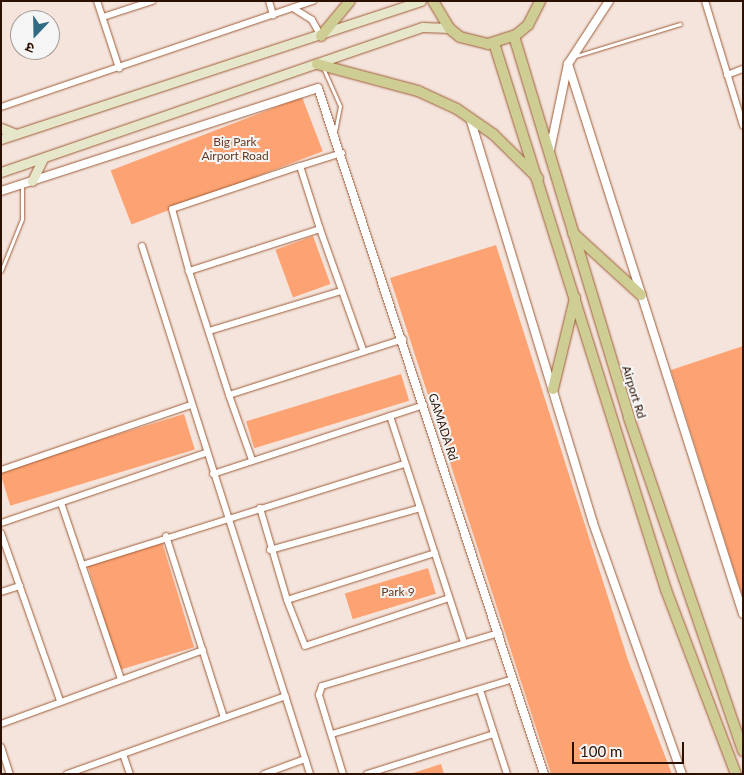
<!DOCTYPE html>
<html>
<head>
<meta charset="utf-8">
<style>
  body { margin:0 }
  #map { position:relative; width:744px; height:775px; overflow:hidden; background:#f4e4dc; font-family:Lato,"Noto Sans Devanagari",sans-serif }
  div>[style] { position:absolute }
  .green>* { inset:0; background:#fda373; transform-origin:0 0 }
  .roads { filter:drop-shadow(0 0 1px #9f5b36) drop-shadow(0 0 1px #9f5b36) }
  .service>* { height:3px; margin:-1.5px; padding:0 1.5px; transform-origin:1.5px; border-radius:1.5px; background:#fff }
  .minor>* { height:6px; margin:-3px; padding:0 3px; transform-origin:3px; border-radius:3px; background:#fff }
  .tertiary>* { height:8px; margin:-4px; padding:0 4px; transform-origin:4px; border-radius:4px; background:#fff }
  .secondary>* { height:9px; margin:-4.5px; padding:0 4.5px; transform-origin:4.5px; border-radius:4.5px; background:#e6e6ca }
  .primary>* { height:10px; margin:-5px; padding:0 5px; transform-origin:5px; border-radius:5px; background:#cecd94 }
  span { translate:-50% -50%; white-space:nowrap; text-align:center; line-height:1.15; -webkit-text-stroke:4px #f5f5f5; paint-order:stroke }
  .park-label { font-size:12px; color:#67381e }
  .street-label { font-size:12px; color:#2c1103 }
  .frame { position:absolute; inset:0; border:2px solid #2c1103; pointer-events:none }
  .north { position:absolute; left:10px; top:10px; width:50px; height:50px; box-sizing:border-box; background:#f5f5f5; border:1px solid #a59a94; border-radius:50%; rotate:201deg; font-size:14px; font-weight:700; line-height:20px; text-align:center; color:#2c1103 }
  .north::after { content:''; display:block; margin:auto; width:18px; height:22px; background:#316c84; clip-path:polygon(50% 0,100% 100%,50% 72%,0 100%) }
  .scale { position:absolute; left:572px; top:742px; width:112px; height:22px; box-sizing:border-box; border:2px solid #2c1103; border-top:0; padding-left:6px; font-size:15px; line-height:18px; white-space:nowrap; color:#2c1103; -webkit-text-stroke:4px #f5f5f5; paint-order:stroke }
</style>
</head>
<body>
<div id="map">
  <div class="green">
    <i style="left:302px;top:97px;width:58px;height:205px;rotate:69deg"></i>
    <i style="left:313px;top:236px;width:51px;height:40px;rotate:70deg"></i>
    <i style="clip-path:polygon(496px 245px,628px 660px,672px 774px,551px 774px,390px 278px)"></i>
    <i style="clip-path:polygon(743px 346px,743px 598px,671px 370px)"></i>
    <i style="left:401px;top:374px;width:28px;height:162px;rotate:73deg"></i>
    <i style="left:184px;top:414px;width:37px;height:193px;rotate:73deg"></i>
    <i style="left:162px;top:542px;width:110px;height:78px;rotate:73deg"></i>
    <i style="left:428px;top:568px;width:27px;height:87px;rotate:73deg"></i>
    <i style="clip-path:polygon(441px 764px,444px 774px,410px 774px)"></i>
  </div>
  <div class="roads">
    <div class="service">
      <i style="left:576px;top:56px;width:109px;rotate:-17.1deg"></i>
      <i style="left:324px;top:70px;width:39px;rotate:66deg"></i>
      <i style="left:340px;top:106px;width:25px;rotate:101deg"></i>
      <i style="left:1px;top:271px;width:56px;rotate:-68deg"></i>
      <i style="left:22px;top:219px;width:34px;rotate:-90deg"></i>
    </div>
    <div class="minor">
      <i style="left:97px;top:1px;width:71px;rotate:71.8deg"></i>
      <i style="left:269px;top:1px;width:15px;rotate:74deg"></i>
      <i style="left:705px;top:1px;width:130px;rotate:73deg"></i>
      <i style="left:293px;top:8px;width:22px;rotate:32deg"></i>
      <i style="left:312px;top:20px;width:18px;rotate:61deg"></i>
      <i style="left:103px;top:17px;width:52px;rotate:-18.1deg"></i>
      <i style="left:727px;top:75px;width:17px;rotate:-21deg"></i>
      <i style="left:1px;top:107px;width:330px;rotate:-18.8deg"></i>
      <i style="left:342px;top:153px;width:44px;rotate:162.8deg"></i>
      <i style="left:300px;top:166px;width:66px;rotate:72.4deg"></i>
      <i style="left:320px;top:229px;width:138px;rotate:162.2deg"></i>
      <i style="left:189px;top:271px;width:130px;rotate:72.1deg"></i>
      <i style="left:229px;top:395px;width:183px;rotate:-17.8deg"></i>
      <i style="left:320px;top:229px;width:128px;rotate:70.4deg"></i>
      <i style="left:142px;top:246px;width:554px;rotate:72.35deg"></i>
      <i style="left:189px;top:271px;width:64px;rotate:-105.3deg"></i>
      <i style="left:172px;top:209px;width:135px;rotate:-18.6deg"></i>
      <i style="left:209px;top:331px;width:138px;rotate:-16.9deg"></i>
      <i style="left:229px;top:395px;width:69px;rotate:70.5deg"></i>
      <i style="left:424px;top:405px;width:36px;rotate:162deg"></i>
      <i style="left:390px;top:416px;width:239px;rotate:71.9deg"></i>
      <i style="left:1px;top:470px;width:201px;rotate:-18.9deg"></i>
      <i style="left:213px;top:474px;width:186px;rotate:-18.1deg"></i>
      <i style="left:61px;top:503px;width:186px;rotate:71.2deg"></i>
      <i style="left:260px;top:508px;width:96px;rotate:73.6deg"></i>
      <i style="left:1px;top:523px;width:216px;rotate:-18.9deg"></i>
      <i style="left:1px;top:533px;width:178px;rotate:70.6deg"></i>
      <i style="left:166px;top:536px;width:191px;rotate:72.3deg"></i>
      <i style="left:270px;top:550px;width:156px;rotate:-15.6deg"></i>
      <i style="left:435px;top:553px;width:155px;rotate:162.4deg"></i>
      <i style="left:287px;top:600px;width:49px;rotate:68.6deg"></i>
      <i style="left:305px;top:646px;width:152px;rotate:-18.4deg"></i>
      <i style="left:82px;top:565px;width:338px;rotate:-17.4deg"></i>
      <i style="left:1px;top:592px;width:20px;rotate:-18deg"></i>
      <i style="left:480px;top:690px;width:88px;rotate:72.2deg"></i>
      <i style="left:1px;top:724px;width:215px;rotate:-20.1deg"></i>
      <i style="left:332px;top:734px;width:189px;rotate:-16.9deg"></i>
      <i style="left:1px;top:747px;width:28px;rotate:72deg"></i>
      <i style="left:123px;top:754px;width:21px;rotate:71deg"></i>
      <i style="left:67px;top:774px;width:232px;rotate:-19.6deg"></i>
      <i style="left:264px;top:774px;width:44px;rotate:-20.1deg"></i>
      <i style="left:343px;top:774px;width:83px;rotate:-106.9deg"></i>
      <i style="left:319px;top:695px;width:9px;rotate:-72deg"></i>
      <i style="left:322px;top:686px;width:185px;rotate:-16.7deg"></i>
      <i style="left:367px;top:774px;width:133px;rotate:-17.5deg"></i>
    </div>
    <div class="tertiary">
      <i style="left:568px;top:64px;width:577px;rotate:72.35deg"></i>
      <i style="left:470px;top:118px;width:423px;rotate:73.1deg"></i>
      <i style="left:593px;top:523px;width:266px;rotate:70.5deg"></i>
      <i style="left:550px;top:150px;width:88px;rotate:-78.2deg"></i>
      <i style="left:568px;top:64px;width:75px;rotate:-56.9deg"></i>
      <i style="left:1px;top:191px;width:333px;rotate:-18deg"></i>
      <i style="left:318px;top:88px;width:722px;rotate:71.77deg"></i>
    </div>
    <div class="secondary">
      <i style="left:1px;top:128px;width:16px;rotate:22deg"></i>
      <i style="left:1px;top:139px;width:442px;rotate:-18.2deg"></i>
      <i style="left:1px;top:172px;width:446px;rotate:-19deg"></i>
      <i style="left:423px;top:27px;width:26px;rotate:2deg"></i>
      <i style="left:32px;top:181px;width:25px;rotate:-64deg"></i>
    </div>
    <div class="primary">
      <i style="left:433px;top:1px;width:31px;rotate:59deg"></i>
      <i style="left:449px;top:28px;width:14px;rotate:39deg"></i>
      <i style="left:460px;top:37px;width:29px;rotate:14deg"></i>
      <i style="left:488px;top:44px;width:29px;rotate:-18deg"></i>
      <i style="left:516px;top:35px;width:16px;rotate:-40deg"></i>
      <i style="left:528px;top:25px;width:27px;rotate:-63deg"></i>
      <i style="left:321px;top:36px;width:45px;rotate:-50.4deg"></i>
      <i style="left:514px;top:36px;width:399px;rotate:73.2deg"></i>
      <i style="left:629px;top:418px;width:352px;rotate:71.1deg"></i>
      <i style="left:494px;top:43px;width:573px;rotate:72.54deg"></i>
      <i style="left:666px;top:590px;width:197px;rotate:69.2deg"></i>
      <i style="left:317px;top:64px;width:105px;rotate:15deg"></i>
      <i style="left:418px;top:91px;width:43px;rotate:24.8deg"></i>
      <i style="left:457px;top:109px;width:44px;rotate:34.8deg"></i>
      <i style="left:493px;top:134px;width:63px;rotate:44.4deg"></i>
      <i style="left:573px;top:233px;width:92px;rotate:42.4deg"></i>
      <i style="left:553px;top:389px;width:94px;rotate:-76.4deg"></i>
    </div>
  </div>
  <div class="park-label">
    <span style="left:235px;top:149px">Big Park<br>Airport Road</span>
    <span style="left:398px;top:592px">Park 9</span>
  </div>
  <div class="street-label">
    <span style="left:634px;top:392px;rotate:73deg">Airport Rd</span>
    <span style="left:443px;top:427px;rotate:72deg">GAMADA Rd</span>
  </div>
  <div class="frame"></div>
  <div class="north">उ</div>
  <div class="scale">100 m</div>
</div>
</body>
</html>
